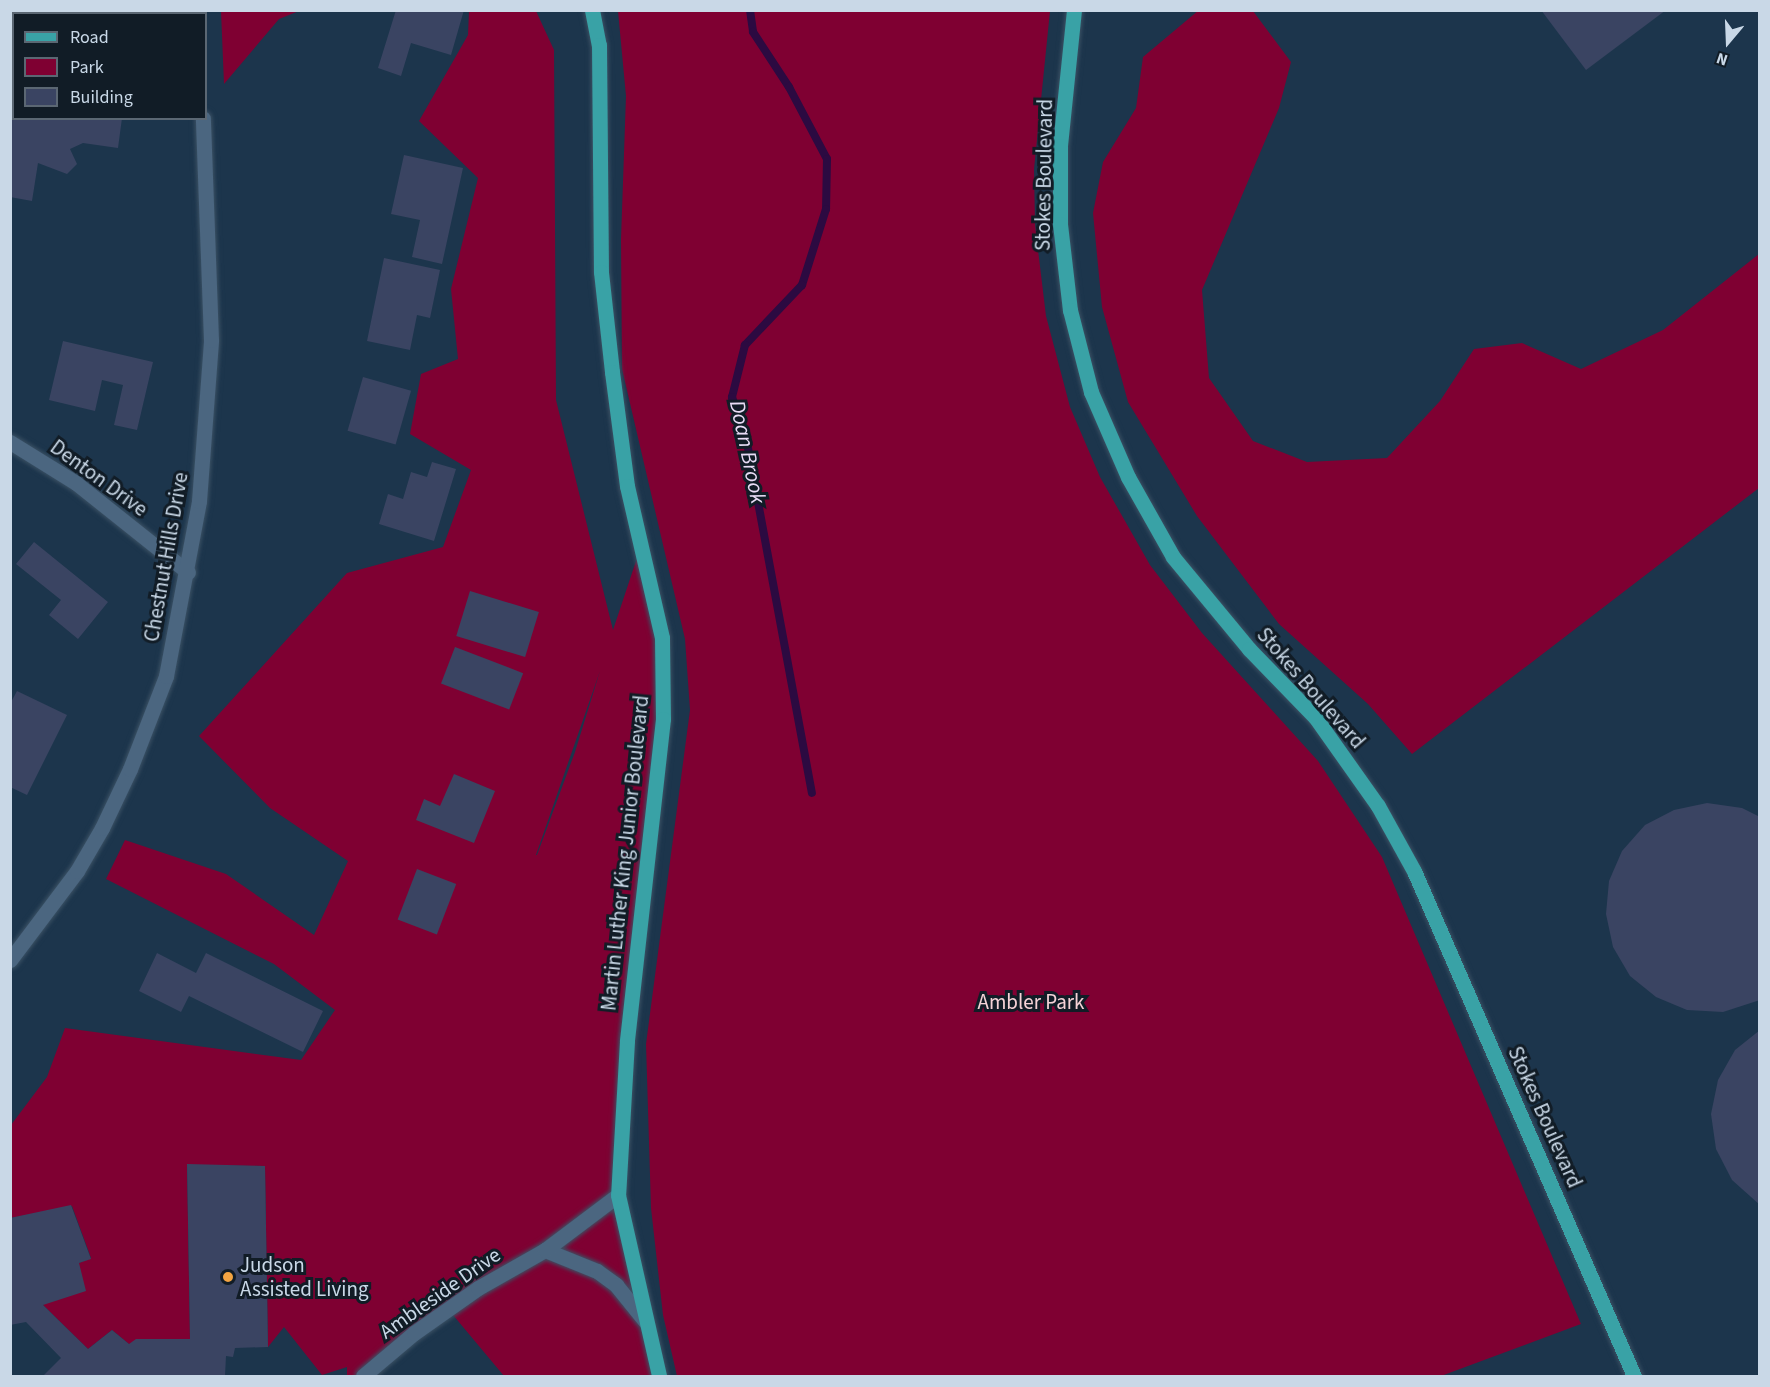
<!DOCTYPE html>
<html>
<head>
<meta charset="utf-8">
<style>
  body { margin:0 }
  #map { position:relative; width:1770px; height:1387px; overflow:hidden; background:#1c354c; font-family:"Source Sans 3",sans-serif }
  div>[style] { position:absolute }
  .green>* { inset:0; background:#7f0032 }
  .stream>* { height:8px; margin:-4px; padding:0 4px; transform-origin:4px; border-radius:4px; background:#2c0a41 }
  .building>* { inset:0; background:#3a4462; transform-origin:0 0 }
  .roads { filter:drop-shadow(0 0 2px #3b5164) drop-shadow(0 0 2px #3b5164) }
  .minor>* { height:15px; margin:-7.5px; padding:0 7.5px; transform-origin:7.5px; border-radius:7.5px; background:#4b6680 }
  .major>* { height:15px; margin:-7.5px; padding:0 7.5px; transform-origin:7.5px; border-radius:7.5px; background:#39a2a6 }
  .dots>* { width:16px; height:16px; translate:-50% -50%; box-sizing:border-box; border:3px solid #111c26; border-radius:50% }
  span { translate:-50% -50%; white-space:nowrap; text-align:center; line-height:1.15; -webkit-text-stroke:6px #111c26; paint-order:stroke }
  .street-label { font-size:21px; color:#c9d8e7 }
  .park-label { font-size:21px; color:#f5d2d7 }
  .poi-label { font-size:21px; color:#c9d8e7 }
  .left { translate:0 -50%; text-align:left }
  .water-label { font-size:22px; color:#e9dcf6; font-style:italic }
  .frame { position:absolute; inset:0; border:12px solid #c9d8e7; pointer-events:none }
  .legend { position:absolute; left:12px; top:12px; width:195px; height:108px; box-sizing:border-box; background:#111c26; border:2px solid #5b6773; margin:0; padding:8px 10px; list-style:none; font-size:18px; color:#c9d8e7 }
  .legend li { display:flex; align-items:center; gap:12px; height:30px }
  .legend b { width:30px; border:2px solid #5b6773 }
  .north { position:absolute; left:1698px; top:12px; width:60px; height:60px; -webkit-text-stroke:4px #111c26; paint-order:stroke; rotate:199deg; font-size:16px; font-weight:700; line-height:24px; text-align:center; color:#c9d8e7 }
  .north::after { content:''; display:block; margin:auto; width:21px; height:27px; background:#c9d8e7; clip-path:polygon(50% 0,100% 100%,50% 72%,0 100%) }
</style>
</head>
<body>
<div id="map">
  <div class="green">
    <i style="clip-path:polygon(1199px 10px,1253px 11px,1291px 62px,1279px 108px,1202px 290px,1209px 378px,1253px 441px,1307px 462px,1387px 458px,1440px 401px,1474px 349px,1522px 343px,1581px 369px,1663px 330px,1759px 254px,1759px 488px,1412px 754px,1368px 704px,1279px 624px,1197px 516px,1128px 402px,1102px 307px,1093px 213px,1103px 162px,1136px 108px,1143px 57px)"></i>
    <i style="clip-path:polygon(221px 11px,221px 10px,299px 11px,279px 19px,224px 84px)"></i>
    <i style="clip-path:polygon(evenodd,469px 11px,536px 11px,554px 50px,556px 400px,613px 630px,641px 546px,662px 638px,663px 719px,618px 1195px,659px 1376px,504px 1376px,448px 1309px,363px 1376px,347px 1376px,347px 1367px,322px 1375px,284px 1327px,268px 1347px,265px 1166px,187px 1165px,190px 1339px,129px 1344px,112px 1330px,88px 1349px,43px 1305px,79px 1263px,91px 1258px,72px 1206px,11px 1218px,11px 1125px,47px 1077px,65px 1028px,301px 1060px,335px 1010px,274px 964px,106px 879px,125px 840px,226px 874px,314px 935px,348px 861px,270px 808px,199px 736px,347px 573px,443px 547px,471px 470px,410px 434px,421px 374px,458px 359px,451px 289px,478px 178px,419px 121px,468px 35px,469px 11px,600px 671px,575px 752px,537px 855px,536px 855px,600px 671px)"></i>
    <i style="clip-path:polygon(618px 11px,1050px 11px,1034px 169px,1035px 225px,1046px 316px,1070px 407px,1100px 477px,1150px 565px,1202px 633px,1318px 761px,1382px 857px,1581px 1324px,1441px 1376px,677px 1376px,663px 1315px,651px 1208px,646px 1044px,690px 710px,685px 639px,622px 369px,621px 239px,626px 96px)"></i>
  </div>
  <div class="stream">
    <i style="left:750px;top:10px;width:22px;rotate:82deg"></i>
    <i style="left:753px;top:32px;width:66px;rotate:56.8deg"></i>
    <i style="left:789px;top:87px;width:81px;rotate:62.2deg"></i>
    <i style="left:827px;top:159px;width:50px;rotate:91.1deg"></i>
    <i style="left:826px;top:209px;width:80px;rotate:107.5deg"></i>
    <i style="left:802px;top:285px;width:83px;rotate:133.5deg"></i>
    <i style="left:745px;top:345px;width:54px;rotate:104deg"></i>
    <i style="left:732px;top:397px;width:37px;rotate:70deg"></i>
    <i style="left:745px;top:432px;width:367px;rotate:79.5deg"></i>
  </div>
  <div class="building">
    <i style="clip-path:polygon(396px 10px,464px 10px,451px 55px,411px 43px,401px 76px,378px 68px)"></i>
    <i style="clip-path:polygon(1541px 10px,1666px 10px,1586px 70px)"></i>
    <i style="clip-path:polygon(10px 91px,14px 118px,122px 118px,118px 148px,83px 143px,70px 149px,77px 164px,67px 174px,38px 163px,32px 201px,10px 197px)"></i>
    <i style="clip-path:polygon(404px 155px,463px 168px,442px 264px,412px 257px,420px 220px,391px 214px)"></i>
    <i style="clip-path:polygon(384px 258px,440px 270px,430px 318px,417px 315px,410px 350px,367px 341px)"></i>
    <i style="clip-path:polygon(63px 341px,153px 362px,137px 430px,114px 425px,123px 385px,102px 380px,95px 411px,49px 400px)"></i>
    <i style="left:363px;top:377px;width:50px;height:56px;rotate:16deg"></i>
    <i style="clip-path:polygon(432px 462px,456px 469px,434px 541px,379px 524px,388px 494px,403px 499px,411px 472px,427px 477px)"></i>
    <i style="clip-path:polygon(34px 542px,108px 602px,78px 639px,49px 615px,61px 600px,16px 564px)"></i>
    <i style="left:470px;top:591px;width:72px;height:47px;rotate:17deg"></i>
    <i style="left:455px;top:647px;width:73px;height:39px;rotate:21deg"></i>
    <i style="clip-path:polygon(17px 691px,67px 715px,27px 795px,10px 787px,10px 704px)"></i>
    <i style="clip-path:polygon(454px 774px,495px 791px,474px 843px,416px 820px,424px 799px,440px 806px)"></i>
    <i style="clip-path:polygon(1707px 803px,1742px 808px,1760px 817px,1760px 1000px,1723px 1012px,1687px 1010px,1656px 997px,1630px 976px,1613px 947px,1606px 914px,1609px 881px,1622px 851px,1645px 825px,1674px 810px)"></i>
    <i style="left:417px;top:869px;width:42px;height:54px;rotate:21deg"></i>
    <i style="clip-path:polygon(157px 953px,196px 973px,206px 953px,323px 1011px,303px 1052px,189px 996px,181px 1012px,139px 991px)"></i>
    <i style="clip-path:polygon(1760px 1030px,1760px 1205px,1732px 1180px,1716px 1149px,1711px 1114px,1718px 1080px,1735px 1050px)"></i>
    <i style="clip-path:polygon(187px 1164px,265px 1166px,268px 1347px,235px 1348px,233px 1357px,226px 1356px,225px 1376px,43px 1376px,61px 1358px,26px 1322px,10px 1325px,10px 1218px,71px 1205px,91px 1259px,79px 1263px,86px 1291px,43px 1305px,88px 1349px,112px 1330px,129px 1344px,136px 1339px,190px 1339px)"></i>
  </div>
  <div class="roads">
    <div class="minor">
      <i style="left:192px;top:10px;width:4px;rotate:76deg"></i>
      <i style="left:10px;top:442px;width:78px;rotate:31.8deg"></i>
      <i style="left:76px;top:483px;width:143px;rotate:38.5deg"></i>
      <i style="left:10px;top:960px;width:111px;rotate:-53deg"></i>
      <i style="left:77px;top:871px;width:50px;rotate:-59.8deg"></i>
      <i style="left:102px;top:828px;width:65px;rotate:-64.6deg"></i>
      <i style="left:130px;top:769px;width:100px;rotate:-68.8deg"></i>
      <i style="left:166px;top:676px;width:178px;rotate:-79.3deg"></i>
      <i style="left:199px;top:501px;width:161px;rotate:-85.7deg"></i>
      <i style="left:211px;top:340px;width:222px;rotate:-92.1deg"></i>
      <i style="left:545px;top:1250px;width:56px;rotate:22deg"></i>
      <i style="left:597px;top:1271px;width:24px;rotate:36deg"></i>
      <i style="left:616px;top:1285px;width:46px;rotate:51.1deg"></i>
      <i style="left:363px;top:1376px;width:67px;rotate:-40.1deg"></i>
      <i style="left:414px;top:1333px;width:78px;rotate:-35.1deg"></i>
      <i style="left:478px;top:1288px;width:77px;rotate:-29.6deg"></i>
      <i style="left:545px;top:1250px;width:91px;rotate:-37deg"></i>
    </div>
    <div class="major">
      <i style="left:592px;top:10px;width:36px;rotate:79deg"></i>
      <i style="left:599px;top:45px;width:227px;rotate:89.5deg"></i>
      <i style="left:601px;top:272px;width:101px;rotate:83.7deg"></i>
      <i style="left:612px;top:372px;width:115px;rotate:82.5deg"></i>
      <i style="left:627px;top:486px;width:156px;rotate:77deg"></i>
      <i style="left:662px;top:638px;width:81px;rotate:89.3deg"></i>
      <i style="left:663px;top:719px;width:324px;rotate:96.4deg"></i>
      <i style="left:627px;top:1041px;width:154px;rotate:93.3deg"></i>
      <i style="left:618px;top:1195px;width:186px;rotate:77.2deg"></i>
      <i style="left:1074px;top:10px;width:137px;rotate:95.9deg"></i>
      <i style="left:1060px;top:146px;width:78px;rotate:90deg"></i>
      <i style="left:1060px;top:224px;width:87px;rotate:83.4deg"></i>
      <i style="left:1070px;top:310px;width:85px;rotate:75.6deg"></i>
      <i style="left:1091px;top:392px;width:93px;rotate:66.5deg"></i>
      <i style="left:1128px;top:477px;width:92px;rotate:60.6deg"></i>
      <i style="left:1173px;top:557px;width:119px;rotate:50.4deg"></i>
      <i style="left:1249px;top:649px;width:95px;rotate:45.9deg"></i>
      <i style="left:1315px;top:717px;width:109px;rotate:54.7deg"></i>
      <i style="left:1378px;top:806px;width:74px;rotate:61deg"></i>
      <i style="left:1414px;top:871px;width:551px;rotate:66.46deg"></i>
    </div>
  </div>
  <div class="dots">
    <i style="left:228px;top:1277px;background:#f3a442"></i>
  </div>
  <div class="street-label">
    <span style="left:1044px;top:175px;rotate:-89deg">Stokes Boulevard</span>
    <span style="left:99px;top:478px;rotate:36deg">Denton Drive</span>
    <span style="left:166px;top:557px;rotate:-80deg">Chestnut Hills Drive</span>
    <span style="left:1311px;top:688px;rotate:49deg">Stokes Boulevard</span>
    <span style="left:625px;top:853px;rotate:-84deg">Martin Luther King Junior Boulevard</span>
    <span style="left:1545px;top:1117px;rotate:66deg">Stokes Boulevard</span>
    <span style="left:440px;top:1293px;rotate:-35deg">Ambleside Drive</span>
  </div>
  <div class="park-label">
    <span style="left:1031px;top:1002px">Ambler Park</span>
  </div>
  <div class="poi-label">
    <span class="left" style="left:240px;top:1277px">Judson<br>Assisted Living</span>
  </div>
  <div class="water-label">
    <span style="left:747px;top:452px;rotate:78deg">Doan Brook</span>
  </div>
  <div class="frame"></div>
  <ul class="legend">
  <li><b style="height:8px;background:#39a2a6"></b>Road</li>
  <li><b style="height:16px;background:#7f0032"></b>Park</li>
  <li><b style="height:16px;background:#3a4462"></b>Building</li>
  </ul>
  <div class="north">N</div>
</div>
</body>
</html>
